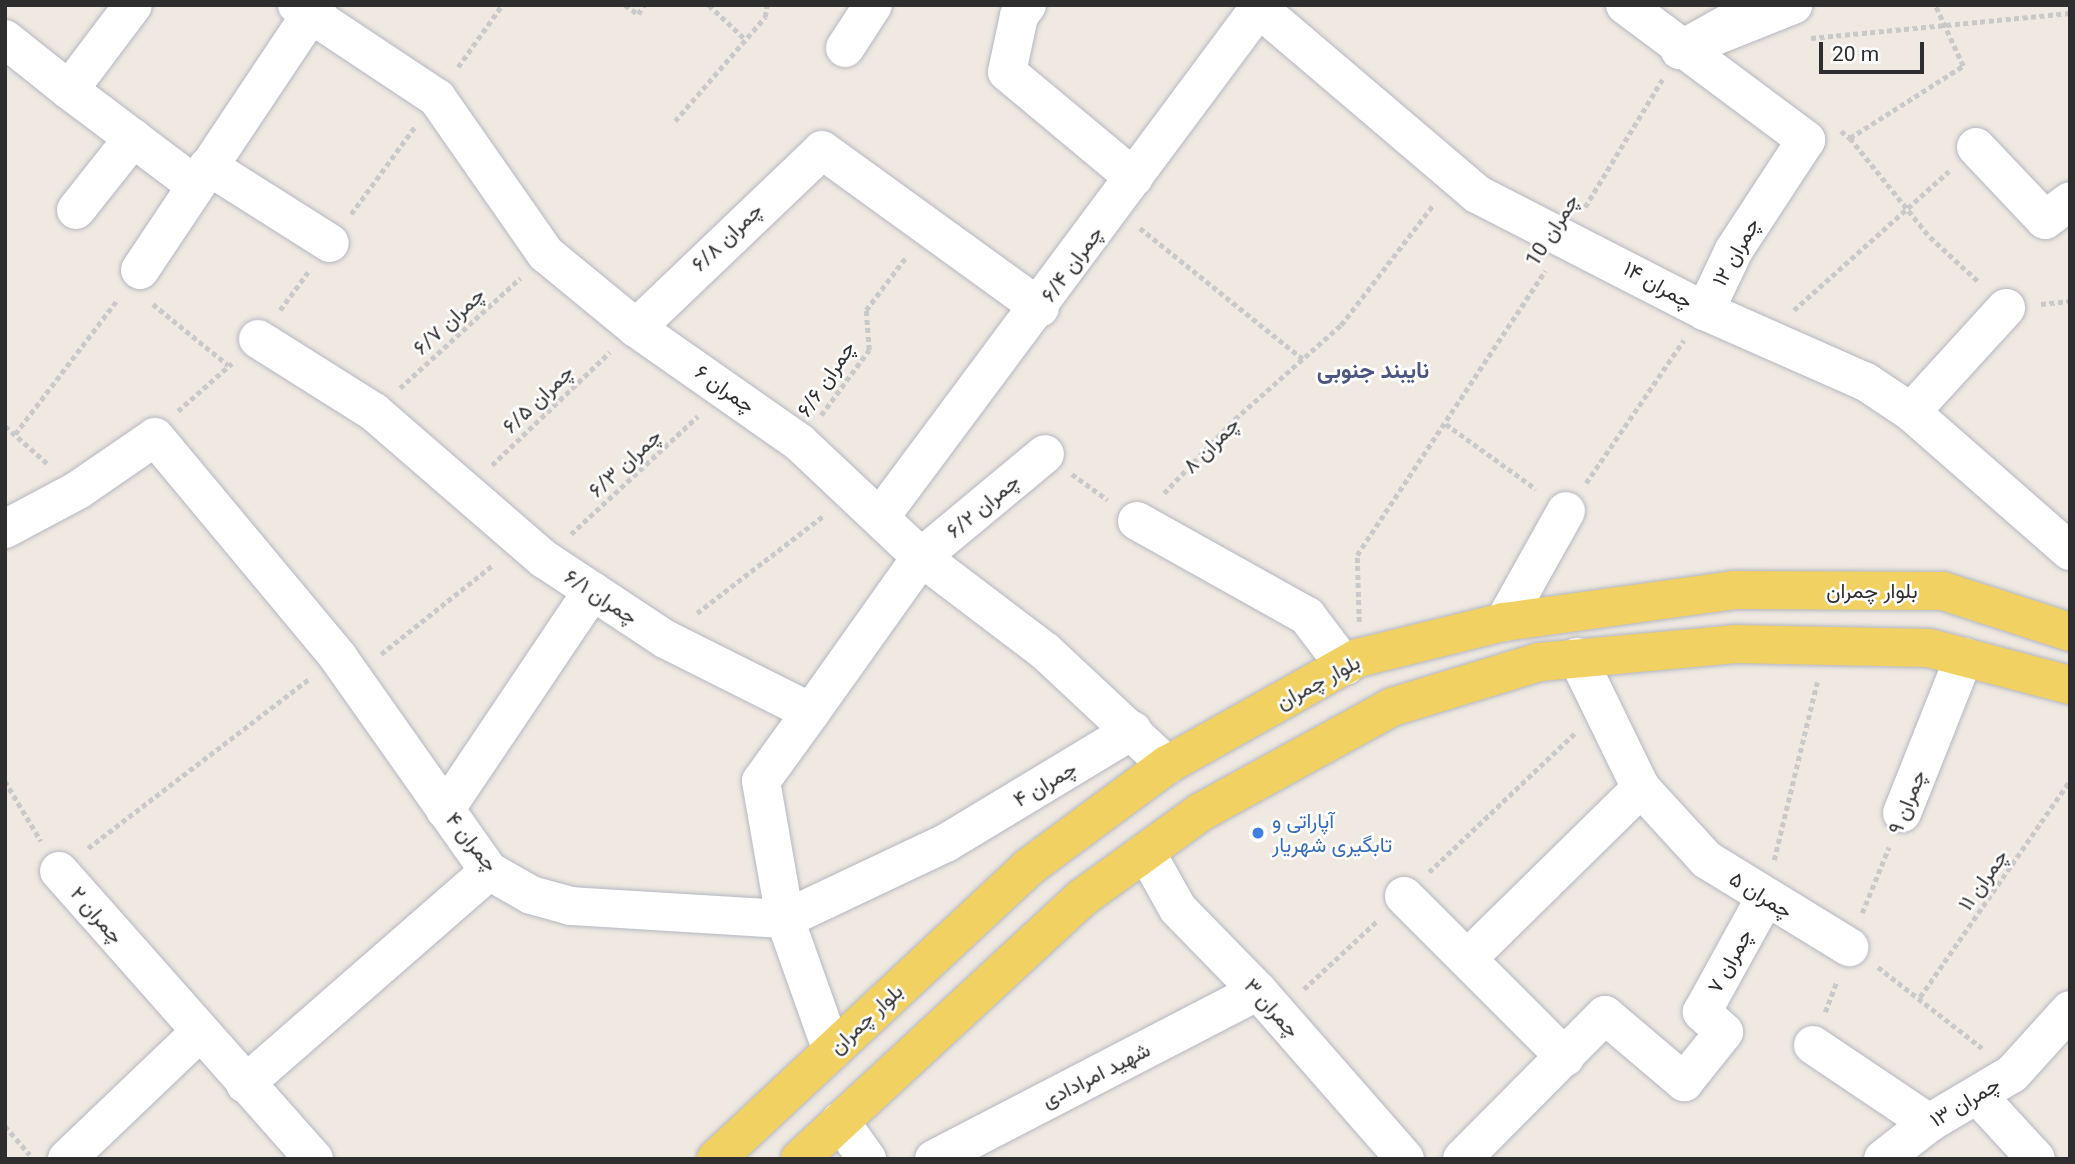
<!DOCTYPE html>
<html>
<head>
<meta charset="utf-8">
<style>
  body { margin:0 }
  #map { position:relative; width:2075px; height:1164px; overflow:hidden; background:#efe9e1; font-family:Roboto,Vazirmatn,sans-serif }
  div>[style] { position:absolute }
  .path>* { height:4.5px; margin-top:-2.25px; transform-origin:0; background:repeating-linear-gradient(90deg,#c9c9c9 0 5px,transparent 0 8.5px) }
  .roads { filter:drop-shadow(0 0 2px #b4b7c1) drop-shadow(0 0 2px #b4b7c1) }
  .minor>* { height:38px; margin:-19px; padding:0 19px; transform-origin:19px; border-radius:19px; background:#fff }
  .major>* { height:38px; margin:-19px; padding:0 19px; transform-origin:19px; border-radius:19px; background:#f2d163 }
  .dots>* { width:19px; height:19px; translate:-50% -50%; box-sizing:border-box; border:4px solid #fff; border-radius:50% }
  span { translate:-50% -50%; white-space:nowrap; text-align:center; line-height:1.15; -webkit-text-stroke:5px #fff; paint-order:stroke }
  .street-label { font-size:21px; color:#2e2e2e }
  .shop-label { font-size:21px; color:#366cbe }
  .left { translate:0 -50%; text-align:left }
  .neighbourhood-label { font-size:23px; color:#4d5680; font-weight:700 }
  .frame { position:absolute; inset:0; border:7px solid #2e2e2e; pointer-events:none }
  .scale { position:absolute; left:1819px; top:42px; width:105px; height:32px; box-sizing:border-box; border:4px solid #2e2e2e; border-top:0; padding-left:9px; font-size:21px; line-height:24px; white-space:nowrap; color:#2e2e2e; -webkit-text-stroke:5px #fff; paint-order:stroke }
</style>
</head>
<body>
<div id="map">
  <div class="path">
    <i style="left:625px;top:5px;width:16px;rotate:35deg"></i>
    <i style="left:638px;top:14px;width:11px;rotate:-56deg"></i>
    <i style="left:709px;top:5px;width:50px;rotate:43.4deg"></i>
    <i style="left:1811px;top:38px;width:260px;rotate:-5.5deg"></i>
    <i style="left:458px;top:67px;width:76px;rotate:-54.6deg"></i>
    <i style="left:675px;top:121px;width:138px;rotate:-49.1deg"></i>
    <i style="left:765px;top:17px;width:12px;rotate:-81deg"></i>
    <i style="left:1841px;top:131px;width:11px;rotate:38deg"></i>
    <i style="left:1850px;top:138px;width:134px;rotate:-32.5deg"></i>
    <i style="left:1963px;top:66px;width:67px;rotate:-114.7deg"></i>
    <i style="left:1850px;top:138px;width:127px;rotate:51.1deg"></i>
    <i style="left:1930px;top:237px;width:68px;rotate:42.6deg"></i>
    <i style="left:1585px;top:207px;width:149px;rotate:-58.8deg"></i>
    <i style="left:351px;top:214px;width:107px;rotate:-53.8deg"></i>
    <i style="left:1140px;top:228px;width:209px;rotate:38.8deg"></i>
    <i style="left:153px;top:304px;width:97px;rotate:39.1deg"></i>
    <i style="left:2041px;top:304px;width:29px;rotate:-6deg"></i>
    <i style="left:280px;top:310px;width:47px;rotate:-53.6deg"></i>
    <i style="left:1794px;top:310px;width:208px;rotate:-41.9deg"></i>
    <i style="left:400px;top:388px;width:163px;rotate:-42.5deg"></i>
    <i style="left:178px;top:411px;width:72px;rotate:-41.6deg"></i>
    <i style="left:821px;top:415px;width:81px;rotate:-53.6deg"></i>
    <i style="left:869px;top:350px;width:40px;rotate:-94.3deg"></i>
    <i style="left:866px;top:310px;width:66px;rotate:-53deg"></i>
    <i style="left:1446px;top:424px;width:111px;rotate:35.8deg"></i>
    <i style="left:5px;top:426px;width:57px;rotate:41.5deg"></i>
    <i style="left:15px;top:434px;width:170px;rotate:-52.7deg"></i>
    <i style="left:492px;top:465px;width:163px;rotate:-43.8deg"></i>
    <i style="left:1072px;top:474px;width:44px;rotate:35.8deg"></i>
    <i style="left:1586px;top:483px;width:173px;rotate:-55.6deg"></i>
    <i style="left:1164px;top:493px;width:103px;rotate:-46.2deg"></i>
    <i style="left:1235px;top:419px;width:142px;rotate:-41.6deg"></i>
    <i style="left:1341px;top:325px;width:153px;rotate:-52.5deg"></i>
    <i style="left:571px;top:534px;width:173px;rotate:-42.9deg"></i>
    <i style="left:697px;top:613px;width:159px;rotate:-37.6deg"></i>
    <i style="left:1359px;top:622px;width:67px;rotate:-91.7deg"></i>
    <i style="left:1357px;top:555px;width:341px;rotate:-56.5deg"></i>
    <i style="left:381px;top:654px;width:144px;rotate:-38.5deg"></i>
    <i style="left:5px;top:781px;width:70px;rotate:59deg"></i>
    <i style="left:88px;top:848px;width:278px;rotate:-37.4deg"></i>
    <i style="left:1774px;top:860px;width:183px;rotate:-76.4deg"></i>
    <i style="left:1429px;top:872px;width:202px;rotate:-43.6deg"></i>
    <i style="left:1862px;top:913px;width:71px;rotate:-67.8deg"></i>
    <i style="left:1878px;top:967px;width:132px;rotate:37.9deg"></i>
    <i style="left:1304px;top:989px;width:100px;rotate:-43deg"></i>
    <i style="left:1920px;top:997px;width:264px;rotate:-55.3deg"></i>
    <i style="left:1825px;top:1012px;width:34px;rotate:-69deg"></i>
    <i style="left:5px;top:1126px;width:38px;rotate:49deg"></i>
  </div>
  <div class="roads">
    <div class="minor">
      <i style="left:297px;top:5px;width:168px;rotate:33.6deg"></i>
      <i style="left:437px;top:98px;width:190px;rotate:55.1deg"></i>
      <i style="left:546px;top:254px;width:117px;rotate:39.4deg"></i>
      <i style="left:636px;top:328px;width:200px;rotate:35deg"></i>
      <i style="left:800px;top:443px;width:166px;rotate:43.3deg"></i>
      <i style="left:921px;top:557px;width:156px;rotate:37.2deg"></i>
      <i style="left:1045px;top:651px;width:167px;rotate:43.1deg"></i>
      <i style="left:1027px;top:5px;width:14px;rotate:126deg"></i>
      <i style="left:1019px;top:16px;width:57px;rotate:102.1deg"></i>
      <i style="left:1007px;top:72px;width:165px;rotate:39.8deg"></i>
      <i style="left:1255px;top:5px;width:292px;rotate:40.4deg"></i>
      <i style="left:1477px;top:194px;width:256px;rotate:27.2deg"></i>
      <i style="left:1705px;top:311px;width:176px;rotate:23.8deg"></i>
      <i style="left:1866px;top:382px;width:54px;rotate:33.7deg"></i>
      <i style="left:1911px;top:412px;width:211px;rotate:41.2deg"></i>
      <i style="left:1625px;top:5px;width:226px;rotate:36.7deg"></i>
      <i style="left:1806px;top:140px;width:131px;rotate:123.2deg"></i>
      <i style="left:1734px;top:250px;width:68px;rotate:115.4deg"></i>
      <i style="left:1761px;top:5px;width:93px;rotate:150.9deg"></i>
      <i style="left:1680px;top:50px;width:122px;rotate:-21.7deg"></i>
      <i style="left:5px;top:39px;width:82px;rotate:38.6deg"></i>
      <i style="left:69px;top:90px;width:106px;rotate:-53deg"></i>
      <i style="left:845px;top:48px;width:51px;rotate:-56.9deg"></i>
      <i style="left:69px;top:90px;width:158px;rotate:37deg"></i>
      <i style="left:1976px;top:147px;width:100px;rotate:46.6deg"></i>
      <i style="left:2045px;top:220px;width:31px;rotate:-37deg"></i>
      <i style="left:208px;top:166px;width:144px;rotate:32.3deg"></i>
      <i style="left:76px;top:210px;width:92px;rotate:-51.6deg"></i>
      <i style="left:140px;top:270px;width:319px;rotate:-56.3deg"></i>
      <i style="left:636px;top:328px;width:257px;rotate:-43.7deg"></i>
      <i style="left:822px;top:150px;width:269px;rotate:35.9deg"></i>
      <i style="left:258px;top:339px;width:137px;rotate:32.2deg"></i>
      <i style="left:374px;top:412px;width:225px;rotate:40.9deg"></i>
      <i style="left:544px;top:559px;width:145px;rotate:33.5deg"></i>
      <i style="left:665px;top:639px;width:163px;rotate:26.6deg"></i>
      <i style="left:811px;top:712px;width:190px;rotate:-54.6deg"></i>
      <i style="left:921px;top:557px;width:161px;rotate:-39.7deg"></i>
      <i style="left:1911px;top:412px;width:141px;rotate:-47.6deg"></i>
      <i style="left:881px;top:516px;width:637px;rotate:-53.36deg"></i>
      <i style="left:1137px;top:521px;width:195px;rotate:29.2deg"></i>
      <i style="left:1307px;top:616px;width:63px;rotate:52.8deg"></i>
      <i style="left:5px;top:529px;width:83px;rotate:-28.1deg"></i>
      <i style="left:78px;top:490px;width:93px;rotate:-34.5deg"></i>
      <i style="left:155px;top:437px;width:286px;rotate:50.2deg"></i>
      <i style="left:338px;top:657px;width:262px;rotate:54.8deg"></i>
      <i style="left:489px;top:871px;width:48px;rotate:29.7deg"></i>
      <i style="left:531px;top:895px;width:41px;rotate:15.4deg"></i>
      <i style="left:571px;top:906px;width:214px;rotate:3.5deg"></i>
      <i style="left:785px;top:919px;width:178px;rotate:-25.3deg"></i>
      <i style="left:946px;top:843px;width:218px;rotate:-31.1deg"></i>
      <i style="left:1504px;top:622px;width:127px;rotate:-60.8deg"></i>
      <i style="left:1577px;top:657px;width:146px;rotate:64deg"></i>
      <i style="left:1641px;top:788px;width:98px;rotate:47.5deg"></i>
      <i style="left:1707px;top:860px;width:167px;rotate:31.5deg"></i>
      <i style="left:811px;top:712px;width:85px;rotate:125.9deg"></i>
      <i style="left:761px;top:781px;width:140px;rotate:80.1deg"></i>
      <i style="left:785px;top:919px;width:140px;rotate:70.4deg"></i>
      <i style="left:445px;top:810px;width:264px;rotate:-56.1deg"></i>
      <i style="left:1902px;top:813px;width:168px;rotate:-68.3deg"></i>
      <i style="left:1146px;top:852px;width:65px;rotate:60.7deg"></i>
      <i style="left:1178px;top:909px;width:115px;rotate:45.7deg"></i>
      <i style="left:1258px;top:991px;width:223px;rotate:48.8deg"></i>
      <i style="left:59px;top:871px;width:385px;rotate:48.5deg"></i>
      <i style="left:1404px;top:896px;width:228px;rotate:45deg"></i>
      <i style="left:1468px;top:958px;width:243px;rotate:-44.5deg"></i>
      <i style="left:1813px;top:1045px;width:140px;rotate:33.9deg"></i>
      <i style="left:245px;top:1084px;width:324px;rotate:-41.1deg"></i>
      <i style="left:1979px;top:1097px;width:84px;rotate:47.4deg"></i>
      <i style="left:840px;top:1121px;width:47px;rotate:54.6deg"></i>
      <i style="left:67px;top:1159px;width:182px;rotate:-43.7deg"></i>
      <i style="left:934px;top:1159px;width:365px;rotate:-27.4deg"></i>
      <i style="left:1462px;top:1159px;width:203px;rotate:-45.2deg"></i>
      <i style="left:1605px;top:1015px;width:104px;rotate:40.3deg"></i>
      <i style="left:1684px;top:1082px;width:64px;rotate:-51.3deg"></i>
      <i style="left:1724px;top:1032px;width:30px;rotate:-138deg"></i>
      <i style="left:1702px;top:1012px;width:130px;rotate:-61.1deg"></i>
      <i style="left:1883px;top:1159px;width:58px;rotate:-38deg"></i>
      <i style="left:1929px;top:1123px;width:96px;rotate:-30.6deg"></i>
      <i style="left:2012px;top:1074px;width:86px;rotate:-47.8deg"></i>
    </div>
    <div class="major">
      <i style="left:716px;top:1159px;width:428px;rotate:-43deg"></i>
      <i style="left:1029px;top:867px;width:172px;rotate:-36.5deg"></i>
      <i style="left:1167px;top:765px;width:219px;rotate:-29.3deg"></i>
      <i style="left:1358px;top:658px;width:150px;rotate:-13.9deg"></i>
      <i style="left:1504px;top:622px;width:232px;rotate:-7.9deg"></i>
      <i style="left:1734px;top:590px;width:209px;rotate:0.3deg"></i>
      <i style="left:1943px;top:591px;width:133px;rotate:17.9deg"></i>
      <i style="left:800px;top:1159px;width:384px;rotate:-42.8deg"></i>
      <i style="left:1082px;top:898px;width:147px;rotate:-35.9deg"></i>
      <i style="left:1201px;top:812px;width:218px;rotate:-28.8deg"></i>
      <i style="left:1392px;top:707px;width:154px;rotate:-17deg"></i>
      <i style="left:1539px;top:662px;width:197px;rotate:-5.2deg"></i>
      <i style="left:1735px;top:644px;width:194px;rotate:1.2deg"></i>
      <i style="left:1929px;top:648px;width:146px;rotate:14.7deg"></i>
    </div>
  </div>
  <div class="dots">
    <i style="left:1258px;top:833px;background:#3f7fe0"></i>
  </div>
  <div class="street-label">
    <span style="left:1552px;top:230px;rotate:-58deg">چمران 10</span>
    <span style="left:727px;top:237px;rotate:-44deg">چمران ۶/۸</span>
    <span style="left:1736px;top:252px;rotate:-61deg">چمران ۱۲</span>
    <span style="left:1072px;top:264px;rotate:-54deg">چمران ۶/۴</span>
    <span style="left:1658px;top:285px;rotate:29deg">چمران ۱۴</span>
    <span style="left:449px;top:321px;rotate:-43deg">چمران ۶/۷</span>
    <span style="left:826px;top:379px;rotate:-56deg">چمران ۶/۶</span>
    <span style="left:725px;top:389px;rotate:35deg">چمران ۶</span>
    <span style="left:538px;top:399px;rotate:-44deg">چمران ۶/۵</span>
    <span style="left:1211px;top:445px;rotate:-45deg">چمران ۸</span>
    <span style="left:625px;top:463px;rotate:-43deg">چمران ۶/۳</span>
    <span style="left:983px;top:506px;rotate:-40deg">چمران ۶/۲</span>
    <span style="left:1872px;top:591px">بلوار چمران</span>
    <span style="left:601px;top:597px;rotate:33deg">چمران ۶/۱</span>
    <span style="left:1318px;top:682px;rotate:-28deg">بلوار چمران</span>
    <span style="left:1045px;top:784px;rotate:-31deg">چمران ۴</span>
    <span style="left:1907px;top:802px;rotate:-68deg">چمران ۹</span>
    <span style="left:472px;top:842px;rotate:51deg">چمران ۴</span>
    <span style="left:1983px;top:880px;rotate:-55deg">چمران ۱۱</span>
    <span style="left:1761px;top:895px;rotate:32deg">چمران ۵</span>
    <span style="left:97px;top:915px;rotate:49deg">چمران ۲</span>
    <span style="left:1730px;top:961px;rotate:-61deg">چمران ۷</span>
    <span style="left:1272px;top:1008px;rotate:48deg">چمران ۳</span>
    <span style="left:866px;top:1019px;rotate:-43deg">بلوار چمران</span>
    <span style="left:1096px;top:1075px;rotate:-27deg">شهید امرادادی</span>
    <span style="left:1965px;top:1102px;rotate:-31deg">چمران ۱۳</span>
  </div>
  <div class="shop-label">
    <span class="left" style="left:1272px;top:833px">آپاراتی و<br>تابگیری شهریار</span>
  </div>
  <div class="neighbourhood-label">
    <span style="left:1373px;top:371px">نایبند جنوبی</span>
  </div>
  <div class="frame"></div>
  <div class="scale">20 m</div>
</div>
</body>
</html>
